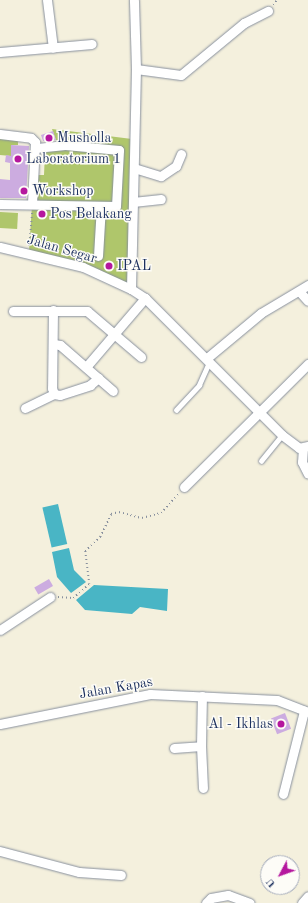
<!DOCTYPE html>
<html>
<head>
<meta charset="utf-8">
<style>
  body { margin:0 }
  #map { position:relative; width:308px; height:903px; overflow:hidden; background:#f4f0dd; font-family:"Old Standard TT",serif }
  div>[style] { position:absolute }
  .green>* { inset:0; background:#afc66b; transform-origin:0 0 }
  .water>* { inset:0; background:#49b5c5; transform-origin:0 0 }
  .building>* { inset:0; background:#ccace0; transform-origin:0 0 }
  .path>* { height:1.5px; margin-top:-0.75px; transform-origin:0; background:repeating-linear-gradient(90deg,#88909e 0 1px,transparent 0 4px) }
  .roads { filter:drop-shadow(0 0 1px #88909e) drop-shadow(0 0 1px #88909e) }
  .service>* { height:4.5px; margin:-2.25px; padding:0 2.25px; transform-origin:2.25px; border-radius:2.25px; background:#fff }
  .minor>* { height:9px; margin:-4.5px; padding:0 4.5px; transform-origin:4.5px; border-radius:4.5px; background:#fff }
  .dots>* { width:11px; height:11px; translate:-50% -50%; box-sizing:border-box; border:2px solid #fdfcf7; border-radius:50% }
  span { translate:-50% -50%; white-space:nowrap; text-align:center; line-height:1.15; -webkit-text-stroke:3px #fdfcf7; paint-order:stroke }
  .poi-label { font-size:14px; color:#1b2f5e }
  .left { translate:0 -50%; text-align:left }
  .right { translate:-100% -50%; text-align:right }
  .street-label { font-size:14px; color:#1b2f5e }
  .north { position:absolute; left:260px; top:855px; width:40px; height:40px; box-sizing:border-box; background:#fdfcf7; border:1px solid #a3aaba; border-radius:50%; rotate:229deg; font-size:11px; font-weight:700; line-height:16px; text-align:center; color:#1b2f5e }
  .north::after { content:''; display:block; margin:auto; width:14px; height:18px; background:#b5179e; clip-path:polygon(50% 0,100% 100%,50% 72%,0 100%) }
</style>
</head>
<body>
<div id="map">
  <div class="green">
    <i style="clip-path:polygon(52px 129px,132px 139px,130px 285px,29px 251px,34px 175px,44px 175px,45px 152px,35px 151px,58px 146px)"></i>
    <i style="clip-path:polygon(0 135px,18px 137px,18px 145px,11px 145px,11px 156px,0 155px)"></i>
    <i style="left:0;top:212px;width:18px;height:16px;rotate:3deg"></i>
  </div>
  <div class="water">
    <i style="left:58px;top:504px;width:41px;height:16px;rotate:77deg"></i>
    <i style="clip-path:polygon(69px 548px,74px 570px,86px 582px,71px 593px,57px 577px,52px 552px)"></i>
    <i style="clip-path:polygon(94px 585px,168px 589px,167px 611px,140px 607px,132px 614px,85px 610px,76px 600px)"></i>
  </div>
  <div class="building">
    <i style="clip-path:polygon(53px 131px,56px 140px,43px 141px,41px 135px)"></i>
    <i style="clip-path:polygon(11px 145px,29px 146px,26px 198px,0 198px,0 179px,10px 180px,10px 163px,5px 162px,6px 155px,11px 156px)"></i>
    <i style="clip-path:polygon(64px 248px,84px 254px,83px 260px,62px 253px)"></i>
    <i style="left:49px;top:579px;width:8px;height:17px;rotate:60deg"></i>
    <i style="left:285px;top:713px;width:17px;height:15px;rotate:69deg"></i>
  </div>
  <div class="path">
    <i style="left:273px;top:5px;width:6px;rotate:-51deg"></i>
    <i style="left:29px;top:246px;width:34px;rotate:-85deg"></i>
    <i style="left:58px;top:597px;width:15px;rotate:4deg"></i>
    <i style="left:73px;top:598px;width:21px;rotate:-41deg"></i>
    <i style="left:89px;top:584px;width:33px;rotate:-97deg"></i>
    <i style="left:85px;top:551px;width:21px;rotate:-43deg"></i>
    <i style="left:100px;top:537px;width:25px;rotate:-64deg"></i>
    <i style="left:111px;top:514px;width:8px;rotate:-14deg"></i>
    <i style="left:119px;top:512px;width:24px;rotate:15deg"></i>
    <i style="left:142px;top:518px;width:20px;rotate:-15deg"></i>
    <i style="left:161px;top:513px;width:27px;rotate:-48deg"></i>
  </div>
  <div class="roads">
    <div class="service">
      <i style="left:176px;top:410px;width:34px;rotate:-47deg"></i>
      <i style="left:199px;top:385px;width:24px;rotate:-66deg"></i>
      <i style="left:261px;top:461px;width:33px;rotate:-51deg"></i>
    </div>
    <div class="minor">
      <i style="left:47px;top:0;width:48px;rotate:82.9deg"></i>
      <i style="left:0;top:52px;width:92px;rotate:-5deg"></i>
      <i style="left:136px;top:69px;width:45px;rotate:7.6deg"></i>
      <i style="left:181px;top:75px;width:82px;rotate:-39.5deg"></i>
      <i style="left:244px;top:23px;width:27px;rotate:-27deg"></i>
      <i style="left:0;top:134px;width:31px;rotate:7deg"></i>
      <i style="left:31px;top:138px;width:6px;rotate:45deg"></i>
      <i style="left:35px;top:142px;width:62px;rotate:92.8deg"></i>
      <i style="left:134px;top:168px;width:28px;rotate:17deg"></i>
      <i style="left:161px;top:176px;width:18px;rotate:-34deg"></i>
      <i style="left:176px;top:166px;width:13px;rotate:-67deg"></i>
      <i style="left:133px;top:202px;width:28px;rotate:-6deg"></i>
      <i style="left:0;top:204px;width:116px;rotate:1deg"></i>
      <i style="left:116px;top:206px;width:56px;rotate:-86.9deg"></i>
      <i style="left:119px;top:150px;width:54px;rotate:-174.7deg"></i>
      <i style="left:65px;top:145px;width:30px;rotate:174deg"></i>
      <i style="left:0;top:247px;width:85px;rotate:13.5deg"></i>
      <i style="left:83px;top:267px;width:53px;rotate:24.6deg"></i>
      <i style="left:131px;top:289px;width:17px;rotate:33deg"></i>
      <i style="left:145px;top:298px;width:194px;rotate:45deg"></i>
      <i style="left:282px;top:435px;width:21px;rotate:37deg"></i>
      <i style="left:299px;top:448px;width:9px;rotate:-13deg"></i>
      <i style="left:98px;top:256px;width:50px;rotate:-86.6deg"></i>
      <i style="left:131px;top:289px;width:220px;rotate:-88.7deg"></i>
      <i style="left:136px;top:69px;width:69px;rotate:-91.7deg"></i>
      <i style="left:299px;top:291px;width:13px;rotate:48deg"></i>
      <i style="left:53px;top:310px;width:78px;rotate:90.7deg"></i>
      <i style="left:52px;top:388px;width:6px;rotate:72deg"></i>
      <i style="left:13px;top:311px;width:74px"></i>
      <i style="left:87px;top:311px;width:71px;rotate:40.4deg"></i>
      <i style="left:54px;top:344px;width:6px;rotate:9deg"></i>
      <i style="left:60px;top:345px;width:70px;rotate:41deg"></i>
      <i style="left:207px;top:358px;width:70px;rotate:-39.8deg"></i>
      <i style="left:261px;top:313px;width:55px;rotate:-30.8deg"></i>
      <i style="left:86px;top:367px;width:91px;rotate:-49.5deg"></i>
      <i style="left:25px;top:408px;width:32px;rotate:-26deg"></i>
      <i style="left:54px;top:394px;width:6px;rotate:9deg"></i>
      <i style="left:60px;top:395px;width:32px;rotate:-18deg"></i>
      <i style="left:90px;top:385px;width:11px;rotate:-41deg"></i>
      <i style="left:303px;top:448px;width:14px;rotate:94deg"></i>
      <i style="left:302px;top:462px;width:13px;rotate:63deg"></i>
      <i style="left:184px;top:487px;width:175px;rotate:-44.8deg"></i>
      <i style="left:0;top:630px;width:60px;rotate:-33.4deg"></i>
      <i style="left:0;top:724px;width:153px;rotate:-11.3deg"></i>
      <i style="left:150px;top:694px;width:127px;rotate:2.7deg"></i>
      <i style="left:277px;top:700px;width:33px;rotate:21deg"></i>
      <i style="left:201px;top:746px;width:42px;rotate:87.3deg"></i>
      <i style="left:174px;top:748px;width:27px;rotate:-4deg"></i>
      <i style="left:201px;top:746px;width:50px;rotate:-88.9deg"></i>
      <i style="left:283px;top:794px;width:86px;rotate:-75.8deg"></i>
      <i style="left:0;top:851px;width:82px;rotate:14.9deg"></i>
      <i style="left:79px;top:872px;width:42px;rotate:4.1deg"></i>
      <i style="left:206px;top:903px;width:7px;rotate:-45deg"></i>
      <i style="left:211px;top:898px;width:17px;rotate:-10deg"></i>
      <i style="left:228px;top:895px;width:23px;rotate:20deg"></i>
      <i style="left:302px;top:903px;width:9px;rotate:-49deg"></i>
    </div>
  </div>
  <div class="dots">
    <i style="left:49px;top:138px;background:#b5179e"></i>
    <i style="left:18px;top:159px;background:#b5179e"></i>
    <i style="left:24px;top:191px;background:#b5179e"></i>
    <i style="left:42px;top:214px;background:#b5179e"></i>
    <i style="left:109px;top:266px;background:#b5179e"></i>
    <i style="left:281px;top:724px;background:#b5179e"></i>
  </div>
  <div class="poi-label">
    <span class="left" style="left:57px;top:138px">Musholla</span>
    <span class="left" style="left:26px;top:159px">Laboratorium 1</span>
    <span class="left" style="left:32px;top:191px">Workshop</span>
    <span class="left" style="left:50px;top:214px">Pos Belakang</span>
    <span class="left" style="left:117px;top:266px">IPAL</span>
    <span class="right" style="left:273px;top:724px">Al - Ikhlas</span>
  </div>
  <div class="street-label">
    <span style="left:62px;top:249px;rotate:16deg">Jalan Segar</span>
    <span style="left:116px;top:688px;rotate:-10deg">Jalan Kapas</span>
  </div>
  <div class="north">U</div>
</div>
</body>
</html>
